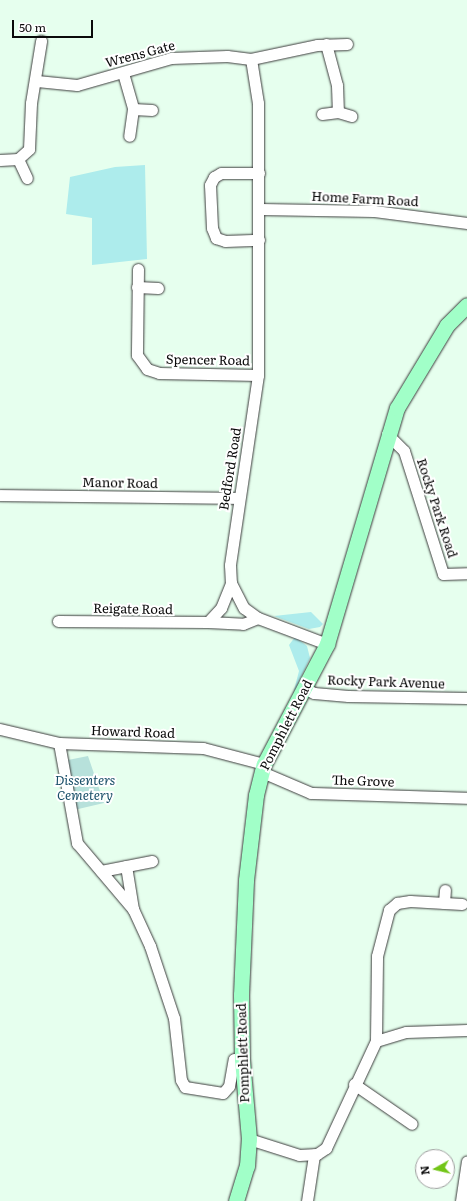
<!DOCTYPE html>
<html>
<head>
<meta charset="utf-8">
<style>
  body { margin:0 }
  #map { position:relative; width:467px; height:1201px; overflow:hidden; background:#e6ffee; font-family:Literata,serif }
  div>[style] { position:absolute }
  .green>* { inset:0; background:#adecec }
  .cemetery>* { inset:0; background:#b7e1db }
  .roads { filter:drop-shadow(0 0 1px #3d3d3d) drop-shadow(0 0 1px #3d3d3d) }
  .street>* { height:11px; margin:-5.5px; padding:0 5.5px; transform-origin:5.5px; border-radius:5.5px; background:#fff }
  .secondary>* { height:15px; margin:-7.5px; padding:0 7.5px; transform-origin:7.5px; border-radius:7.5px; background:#a1ffc8 }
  span { translate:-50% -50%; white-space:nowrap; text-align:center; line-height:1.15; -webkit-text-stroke:4px #fff; paint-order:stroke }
  .street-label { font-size:13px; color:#0a0a0a }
  .park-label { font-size:13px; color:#164c66; font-style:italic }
  .north { position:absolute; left:415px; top:1149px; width:40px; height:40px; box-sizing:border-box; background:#fff; border:1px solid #9d9d9d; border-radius:50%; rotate:262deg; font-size:11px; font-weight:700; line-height:16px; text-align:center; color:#0a0a0a }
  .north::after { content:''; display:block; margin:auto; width:14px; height:18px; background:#72c517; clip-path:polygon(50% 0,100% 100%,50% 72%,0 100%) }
  .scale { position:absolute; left:12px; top:20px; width:81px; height:18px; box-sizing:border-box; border:2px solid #0a0a0a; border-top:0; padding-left:5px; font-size:12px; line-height:14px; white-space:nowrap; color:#0a0a0a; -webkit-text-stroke:3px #fff; paint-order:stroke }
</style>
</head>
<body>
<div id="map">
  <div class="green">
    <i style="clip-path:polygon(145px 165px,147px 259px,92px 265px,92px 218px,66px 214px,70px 177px,115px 167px)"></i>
    <i style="clip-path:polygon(311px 612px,323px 624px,320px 627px,309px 629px,274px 616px)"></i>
    <i style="clip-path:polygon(295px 637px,307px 646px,310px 658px,293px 694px,299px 671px,289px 645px)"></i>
  </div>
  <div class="cemetery">
    <i style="clip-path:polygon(88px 756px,104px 803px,74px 810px,68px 760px)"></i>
  </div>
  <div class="roads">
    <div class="street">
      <i style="left:326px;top:44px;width:42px;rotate:75deg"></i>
      <i style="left:337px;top:85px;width:27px;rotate:88deg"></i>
      <i style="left:251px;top:59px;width:45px;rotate:81deg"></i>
      <i style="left:258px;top:103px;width:272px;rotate:90deg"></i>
      <i style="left:258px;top:375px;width:192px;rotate:98.4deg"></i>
      <i style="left:230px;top:565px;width:18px;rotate:87deg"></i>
      <i style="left:231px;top:583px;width:28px;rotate:63deg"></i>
      <i style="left:244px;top:608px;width:17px;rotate:36deg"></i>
      <i style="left:258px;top:618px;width:74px;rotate:20.6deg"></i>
      <i style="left:123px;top:73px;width:37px;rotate:74deg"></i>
      <i style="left:133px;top:109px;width:27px;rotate:98deg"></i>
      <i style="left:37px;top:81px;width:40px;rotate:5.7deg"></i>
      <i style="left:77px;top:85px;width:98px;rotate:-16deg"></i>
      <i style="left:171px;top:58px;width:56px;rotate:-2deg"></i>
      <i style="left:227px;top:56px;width:24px;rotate:7deg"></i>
      <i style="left:251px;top:59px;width:67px;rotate:-12deg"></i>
      <i style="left:317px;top:45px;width:30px;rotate:-2deg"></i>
      <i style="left:133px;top:109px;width:19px;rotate:3deg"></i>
      <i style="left:322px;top:114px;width:16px;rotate:-7deg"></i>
      <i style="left:338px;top:112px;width:14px;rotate:17deg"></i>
      <i style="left:18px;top:159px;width:21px;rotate:65deg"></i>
      <i style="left:0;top:160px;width:18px;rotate:-3deg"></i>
      <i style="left:18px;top:159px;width:15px;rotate:-42deg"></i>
      <i style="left:29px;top:149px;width:46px;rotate:-87.5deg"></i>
      <i style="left:31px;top:103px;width:63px;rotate:-80.8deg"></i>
      <i style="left:259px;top:173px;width:38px;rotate:180deg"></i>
      <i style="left:221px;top:173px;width:8px;rotate:150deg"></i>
      <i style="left:214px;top:177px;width:9px;rotate:117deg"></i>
      <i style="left:210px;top:185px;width:43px;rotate:87.3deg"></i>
      <i style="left:212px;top:228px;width:11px;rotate:68deg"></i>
      <i style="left:216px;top:238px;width:9px;rotate:18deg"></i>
      <i style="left:225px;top:241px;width:34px;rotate:-2deg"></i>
      <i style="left:260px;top:209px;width:114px;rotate:1deg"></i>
      <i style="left:374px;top:211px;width:94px;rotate:7.4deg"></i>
      <i style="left:138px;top:269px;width:86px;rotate:90.7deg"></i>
      <i style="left:137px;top:355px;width:17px;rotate:54deg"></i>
      <i style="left:147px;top:369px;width:13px;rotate:18deg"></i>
      <i style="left:159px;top:373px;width:99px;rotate:1.2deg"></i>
      <i style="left:137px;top:287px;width:21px;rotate:3deg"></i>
      <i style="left:387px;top:434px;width:24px;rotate:45deg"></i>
      <i style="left:404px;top:451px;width:129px;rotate:72.4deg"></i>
      <i style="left:443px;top:574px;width:24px;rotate:-2deg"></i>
      <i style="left:0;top:495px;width:239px;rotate:0.7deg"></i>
      <i style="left:58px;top:621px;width:150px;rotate:0.4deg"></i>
      <i style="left:208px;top:622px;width:19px;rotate:-47deg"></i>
      <i style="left:221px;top:608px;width:27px;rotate:-68deg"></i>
      <i style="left:208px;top:622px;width:35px;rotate:3deg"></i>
      <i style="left:243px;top:624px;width:16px;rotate:-22deg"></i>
      <i style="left:304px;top:688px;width:11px;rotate:27deg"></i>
      <i style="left:314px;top:693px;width:34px;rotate:5deg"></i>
      <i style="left:348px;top:696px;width:119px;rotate:1deg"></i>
      <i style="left:0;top:729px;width:61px;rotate:13.3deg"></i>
      <i style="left:59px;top:743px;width:144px;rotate:2deg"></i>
      <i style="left:203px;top:748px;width:63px;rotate:14.7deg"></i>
      <i style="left:59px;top:743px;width:102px;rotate:79.8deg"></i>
      <i style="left:77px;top:843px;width:87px;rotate:49.7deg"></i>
      <i style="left:133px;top:909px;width:41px;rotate:65.3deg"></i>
      <i style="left:150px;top:946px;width:76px;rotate:71.6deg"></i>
      <i style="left:174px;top:1018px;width:62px;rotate:83.6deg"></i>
      <i style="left:181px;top:1080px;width:8px;rotate:60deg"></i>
      <i style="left:185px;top:1087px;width:38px;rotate:9deg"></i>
      <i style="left:223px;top:1093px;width:9px;rotate:-49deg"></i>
      <i style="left:229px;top:1086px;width:27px;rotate:-80deg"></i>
      <i style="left:234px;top:1059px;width:8px"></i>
      <i style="left:262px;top:772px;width:53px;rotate:23.2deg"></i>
      <i style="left:311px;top:793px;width:156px;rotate:1.8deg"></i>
      <i style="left:126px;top:866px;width:44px;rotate:80.8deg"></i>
      <i style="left:101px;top:871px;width:52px;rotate:-11.1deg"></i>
      <i style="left:444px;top:903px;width:13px;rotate:-86deg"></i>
      <i style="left:376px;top:1041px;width:85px;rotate:-89.3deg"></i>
      <i style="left:377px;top:956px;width:48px;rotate:-75.4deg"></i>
      <i style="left:389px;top:910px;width:11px;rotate:-41deg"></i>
      <i style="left:397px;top:903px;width:13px;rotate:-9deg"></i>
      <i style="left:410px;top:901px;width:52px;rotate:3.3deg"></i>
      <i style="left:354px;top:1084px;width:70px;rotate:34.6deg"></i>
      <i style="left:249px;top:1139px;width:52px;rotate:17.7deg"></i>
      <i style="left:299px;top:1155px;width:18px;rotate:-3deg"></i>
      <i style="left:317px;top:1154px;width:11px;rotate:-34deg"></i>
      <i style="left:326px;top:1148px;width:118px;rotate:-65deg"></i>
      <i style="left:376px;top:1041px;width:31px;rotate:-17deg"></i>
      <i style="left:406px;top:1032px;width:61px;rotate:-1.9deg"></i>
      <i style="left:307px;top:1201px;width:47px;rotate:-81.3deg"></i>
      <i style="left:461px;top:1201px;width:40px;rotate:-81.5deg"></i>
    </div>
    <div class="secondary">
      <i style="left:236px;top:1201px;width:37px;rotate:-73deg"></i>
      <i style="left:247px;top:1166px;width:27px;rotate:-86deg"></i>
      <i style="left:249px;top:1139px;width:80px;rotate:-95deg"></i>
      <i style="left:242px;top:1059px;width:64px;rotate:-90.9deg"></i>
      <i style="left:241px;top:995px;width:115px;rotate:-87.5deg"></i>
      <i style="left:246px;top:880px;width:86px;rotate:-83.3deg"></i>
      <i style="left:256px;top:795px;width:32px;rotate:-76deg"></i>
      <i style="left:264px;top:764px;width:136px;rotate:-62.3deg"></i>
      <i style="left:327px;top:644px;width:246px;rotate:-73.5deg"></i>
      <i style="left:397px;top:408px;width:97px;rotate:-58.9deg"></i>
      <i style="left:447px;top:325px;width:28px;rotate:-45deg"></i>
    </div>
  </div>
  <div class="street-label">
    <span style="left:140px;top:54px;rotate:-15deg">Wrens Gate</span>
    <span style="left:365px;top:199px;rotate:3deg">Home Farm Road</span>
    <span style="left:208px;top:360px;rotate:1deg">Spencer Road</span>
    <span style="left:230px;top:469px;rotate:-81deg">Bedford Road</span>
    <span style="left:120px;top:483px;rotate:1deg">Manor Road</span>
    <span style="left:437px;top:508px;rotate:72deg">Rocky Park Road</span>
    <span style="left:133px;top:609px;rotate:1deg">Reigate Road</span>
    <span style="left:386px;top:682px;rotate:2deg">Rocky Park Avenue</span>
    <span style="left:286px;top:725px;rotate:-63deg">Pomphlett Road</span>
    <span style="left:133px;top:732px;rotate:2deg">Howard Road</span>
    <span style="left:363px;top:781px;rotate:2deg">The Grove</span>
    <span style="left:243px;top:1053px;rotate:-92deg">Pomphlett Road</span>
  </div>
  <div class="park-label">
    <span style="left:85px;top:788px">Dissenters<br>Cemetery</span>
  </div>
  <div class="north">N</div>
  <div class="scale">50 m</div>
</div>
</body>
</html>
